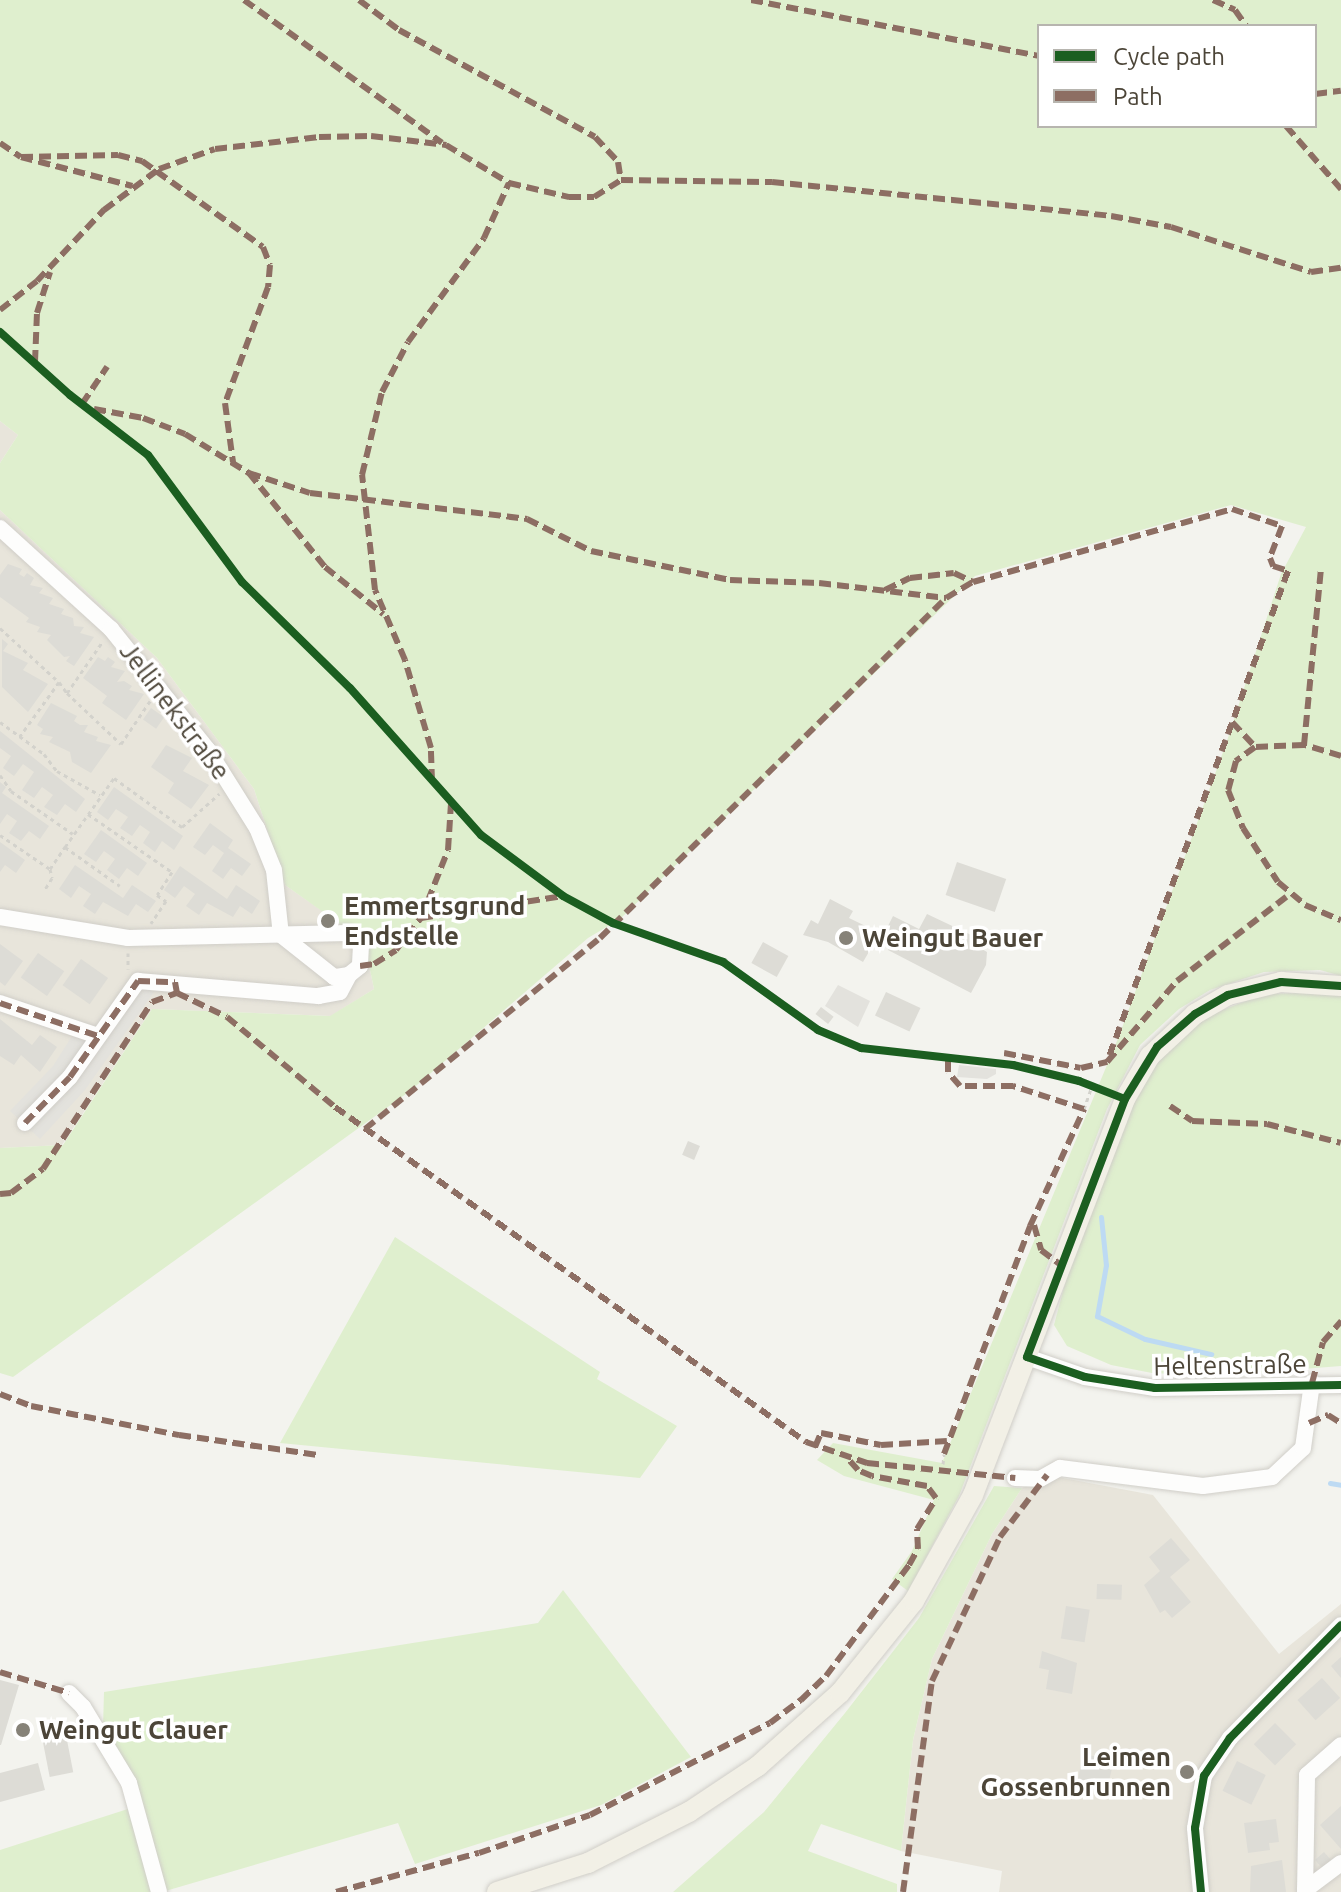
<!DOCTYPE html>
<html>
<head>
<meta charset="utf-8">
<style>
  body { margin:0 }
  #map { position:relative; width:1341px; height:1892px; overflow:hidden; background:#f3f3ee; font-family:Ubuntu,sans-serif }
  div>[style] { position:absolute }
  .residential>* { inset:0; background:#e8e5db }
  .green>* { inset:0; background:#dfefce }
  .parking>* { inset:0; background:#e3e2dd }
  .stream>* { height:5px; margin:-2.5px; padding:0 2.5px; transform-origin:2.5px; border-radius:2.5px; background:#bddaf3 }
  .building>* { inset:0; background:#dddcd6; transform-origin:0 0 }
  .path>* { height:3px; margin-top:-1.5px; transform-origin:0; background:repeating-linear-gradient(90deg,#d3d2cc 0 4px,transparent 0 8px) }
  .roads { filter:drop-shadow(0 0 2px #d0cec8) drop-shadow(0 0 2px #d0cec8) }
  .minor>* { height:16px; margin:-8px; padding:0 8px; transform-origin:8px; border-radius:8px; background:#fdfdfc }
  .major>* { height:20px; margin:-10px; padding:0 10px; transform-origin:10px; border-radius:10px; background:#f2f0e6 }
  .quiet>* { height:6px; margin-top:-3px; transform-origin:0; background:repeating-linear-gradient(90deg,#8d6e63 0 12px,transparent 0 18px) }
  .cycleway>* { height:8px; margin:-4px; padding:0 4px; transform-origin:4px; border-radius:4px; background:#1b5e20 }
  .dots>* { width:22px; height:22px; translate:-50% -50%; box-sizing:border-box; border:4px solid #fff; border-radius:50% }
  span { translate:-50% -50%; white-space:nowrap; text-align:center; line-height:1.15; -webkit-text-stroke:7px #fff; paint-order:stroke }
  .street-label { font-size:26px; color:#4c4538 }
  .poi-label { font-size:26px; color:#4c4538; font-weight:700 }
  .left { translate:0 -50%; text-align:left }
  .right { translate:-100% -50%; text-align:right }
  .legend { position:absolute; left:1037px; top:24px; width:280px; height:104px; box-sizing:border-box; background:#fff; border:2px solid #b7b5af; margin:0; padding:10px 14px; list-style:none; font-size:24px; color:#4c4538 }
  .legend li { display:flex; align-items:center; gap:16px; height:40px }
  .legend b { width:40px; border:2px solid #b7b5af }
</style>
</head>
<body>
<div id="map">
  <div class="residential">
    <i style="clip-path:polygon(0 421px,18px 435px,0 463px)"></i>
    <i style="clip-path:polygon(0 510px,157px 658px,254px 789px,285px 885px,364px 940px,374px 989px,331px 1016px,152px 1009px,62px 1145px,0 1148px)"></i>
    <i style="clip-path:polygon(1047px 1475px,1153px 1495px,1279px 1654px,1341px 1604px,1341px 1892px,999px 1892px,1002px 1871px,901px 1851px,913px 1740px,932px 1659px,992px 1534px,1022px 1488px)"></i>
  </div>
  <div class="green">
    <i style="clip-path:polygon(evenodd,0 0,1341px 0,1341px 976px,1320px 970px,1264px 972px,1210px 990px,1179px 1009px,1140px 1045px,1107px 1109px,959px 1496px,908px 1591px,892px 1579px,912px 1551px,934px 1500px,844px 1476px,817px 1460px,833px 1443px,942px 1463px,1119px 1036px,1226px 744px,1281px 574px,1306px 527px,1231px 505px,975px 576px,620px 919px,588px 938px,410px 1091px,13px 1377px,0 1373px,0 1148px,63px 1145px,152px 1009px,330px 1016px,374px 989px,364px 941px,285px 885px,254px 789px,157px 658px,0 510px,0 463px,18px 435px,0 421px,0 0,1039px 26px,1315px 26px,1315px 126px,1039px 126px,1039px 26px)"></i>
    <i style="clip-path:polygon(1341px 992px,1341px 1366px,1214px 1376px,1152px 1373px,1111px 1365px,1067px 1346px,1054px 1325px,1068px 1272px,1127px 1103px,1162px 1052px,1197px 1020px,1264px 994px)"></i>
    <i style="clip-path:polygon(395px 1237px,600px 1372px,597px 1379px,677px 1426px,640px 1478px,280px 1443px)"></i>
    <i style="clip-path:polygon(994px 1486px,1022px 1488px,992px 1534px,932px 1659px,913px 1740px,901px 1851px,821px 1824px,808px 1851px,897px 1884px,897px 1892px,673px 1892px,764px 1812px,845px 1713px,919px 1618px)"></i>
    <i style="clip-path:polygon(563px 1590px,691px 1757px,601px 1805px,415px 1864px,398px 1823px,162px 1892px,103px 1727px,104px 1692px,538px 1623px)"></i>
    <i style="clip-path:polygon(131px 1808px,154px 1892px,0 1892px,0 1850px)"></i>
  </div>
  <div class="parking">
    <i style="clip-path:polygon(838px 985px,870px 1001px,858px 1027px,825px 1006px)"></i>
    <i style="clip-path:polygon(141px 986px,154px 992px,85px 1090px,40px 1139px,10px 1111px,53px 1066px,72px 1036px,100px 1045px)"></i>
    <i style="clip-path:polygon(959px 1065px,996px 1069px,996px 1074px,987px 1079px,957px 1077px)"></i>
  </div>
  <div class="stream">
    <i style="left:1101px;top:1217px;width:48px;rotate:84.1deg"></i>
    <i style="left:1106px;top:1265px;width:52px;rotate:100deg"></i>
    <i style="left:1097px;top:1316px;width:53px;rotate:25.6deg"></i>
    <i style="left:1145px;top:1339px;width:68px;rotate:12.8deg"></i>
    <i style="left:1330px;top:1483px;width:11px;rotate:10deg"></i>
  </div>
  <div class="building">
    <i style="clip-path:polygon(8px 564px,22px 569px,19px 574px,24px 577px,27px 573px,34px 578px,30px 585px,43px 588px,39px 593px,53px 598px,49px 604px,64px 609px,61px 614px,73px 618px,74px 626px,84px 627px,80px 633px,94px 637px,74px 666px,66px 661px,70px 656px,64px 657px,47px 640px,51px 635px,37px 632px,40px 627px,26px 622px,29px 618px,0 597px,0 575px)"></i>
    <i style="clip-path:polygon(2px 639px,8px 644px,3px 651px,28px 663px,23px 670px,48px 684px,28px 712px,2px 687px)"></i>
    <i style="clip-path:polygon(98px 657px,105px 661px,108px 657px,115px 662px,111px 667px,125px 671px,117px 682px,124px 681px,132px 686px,129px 690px,144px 694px,126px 720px,102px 703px,107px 696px,83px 678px)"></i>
    <i style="clip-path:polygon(51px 703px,77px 716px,74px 721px,80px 725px,88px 725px,84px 732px,98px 737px,96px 741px,111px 745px,91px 773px,72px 762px,70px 752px,49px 742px,53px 737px,40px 734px,43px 729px,37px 725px)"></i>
    <i style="left:151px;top:708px;width:16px;height:14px;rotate:35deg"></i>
    <i style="clip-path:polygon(0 731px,85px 799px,76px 812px,65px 804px,57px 815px,44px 807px,53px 795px,42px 787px,34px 798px,22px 790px,34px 772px,23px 764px,14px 776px,3px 768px,11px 756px,0 748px)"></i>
    <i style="clip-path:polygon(166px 745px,192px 758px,183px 771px,209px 785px,191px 809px,168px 793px,174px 783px,151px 767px)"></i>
    <i style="clip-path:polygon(0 782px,6px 787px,2px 793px,49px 826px,40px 839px,29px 831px,21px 841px,9px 833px,17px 821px,7px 814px,0 824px)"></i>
    <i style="clip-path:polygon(114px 787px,183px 836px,174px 850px,162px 841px,155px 852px,143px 843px,150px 832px,140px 825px,132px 836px,120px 828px,128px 817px,116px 809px,108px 820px,97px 812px)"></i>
    <i style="clip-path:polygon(210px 823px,233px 840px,228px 848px,251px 864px,242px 876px,231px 868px,223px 879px,212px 871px,224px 853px,213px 845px,205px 855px,193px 847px)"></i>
    <i style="clip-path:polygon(101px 830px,147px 863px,138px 876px,127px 868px,119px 879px,107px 870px,115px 859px,104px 851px,96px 862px,84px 854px)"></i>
    <i style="clip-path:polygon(0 842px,25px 860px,16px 873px,5px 865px,0 872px)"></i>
    <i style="left:957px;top:862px;width:52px;height:35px;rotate:19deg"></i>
    <i style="clip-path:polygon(75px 865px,123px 898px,132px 885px,156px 901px,148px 912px,136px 904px,128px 916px,103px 902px,95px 914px,83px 906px,91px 894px,79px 886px,71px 898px,59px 889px)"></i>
    <i style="clip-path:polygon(180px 866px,227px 899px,236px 885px,260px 901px,252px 914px,240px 906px,233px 917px,207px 903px,199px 915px,186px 906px,195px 894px,184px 886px,175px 898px,164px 890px)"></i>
    <i style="clip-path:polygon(830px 899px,853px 911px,849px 918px,880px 933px,863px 962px,828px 942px,803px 935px,811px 920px,818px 924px)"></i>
    <i style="clip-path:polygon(927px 914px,984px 941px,980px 948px,987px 952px,986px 965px,971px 993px,888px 950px,893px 941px,883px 936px,893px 916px,919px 929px)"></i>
    <i style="left:763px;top:942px;width:29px;height:24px;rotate:29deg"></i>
    <i style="clip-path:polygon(0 944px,23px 961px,5px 986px,0 982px)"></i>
    <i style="left:38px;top:953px;width:32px;height:30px;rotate:35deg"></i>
    <i style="left:81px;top:959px;width:33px;height:32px;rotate:35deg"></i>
    <i style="left:886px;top:992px;width:38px;height:26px;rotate:25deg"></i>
    <i style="left:821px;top:1007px;width:16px;height:9px;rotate:38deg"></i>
    <i style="clip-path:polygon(0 1019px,32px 1045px,40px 1035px,57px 1047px,40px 1072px,21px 1055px,14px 1065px,0 1056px)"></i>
    <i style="left:688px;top:1141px;width:13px;height:15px;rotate:23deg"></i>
    <i style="clip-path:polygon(1171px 1538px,1190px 1560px,1170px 1577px,1191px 1602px,1172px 1618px,1165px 1610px,1160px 1613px,1144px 1585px,1160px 1571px,1149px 1557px)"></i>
    <i style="left:1097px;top:1584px;width:25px;height:15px;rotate:2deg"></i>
    <i style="left:1066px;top:1606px;width:24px;height:33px;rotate:9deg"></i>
    <i style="clip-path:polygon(1042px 1651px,1077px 1663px,1072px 1694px,1046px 1689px,1049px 1670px,1039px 1668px)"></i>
    <i style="clip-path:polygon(1341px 1657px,1341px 1678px,1331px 1666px)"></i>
    <i style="left:1322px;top:1678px;width:27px;height:33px;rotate:48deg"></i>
    <i style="clip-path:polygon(0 1680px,19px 1685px,1px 1745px,0 1745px)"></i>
    <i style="left:1275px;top:1723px;width:30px;height:30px;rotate:45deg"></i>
    <i style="left:66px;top:1735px;width:38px;height:24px;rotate:79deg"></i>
    <i style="clip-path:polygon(1083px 1754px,1114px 1760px,1108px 1785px,1077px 1784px)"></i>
    <i style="left:1237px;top:1761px;width:32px;height:33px;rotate:26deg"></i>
    <i style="clip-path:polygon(38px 1763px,45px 1790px,0 1802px,0 1773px)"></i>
    <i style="clip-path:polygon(1341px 1806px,1341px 1849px,1320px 1825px)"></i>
    <i style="clip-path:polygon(1276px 1819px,1279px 1842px,1269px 1843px,1270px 1850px,1248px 1853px,1244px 1823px)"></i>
    <i style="left:1324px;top:1852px;width:12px;height:12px;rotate:48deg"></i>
    <i style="clip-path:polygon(1282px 1860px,1286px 1892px,1250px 1892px,1251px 1866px)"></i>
  </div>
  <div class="path">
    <i style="left:0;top:628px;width:80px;rotate:42.5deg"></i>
    <i style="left:59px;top:682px;width:67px;rotate:125.8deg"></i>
    <i style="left:59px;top:682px;width:14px;rotate:54deg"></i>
    <i style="left:67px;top:693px;width:63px;rotate:-55.3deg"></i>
    <i style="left:67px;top:693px;width:74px;rotate:43.4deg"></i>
    <i style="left:121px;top:744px;width:52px;rotate:-56deg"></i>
    <i style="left:0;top:722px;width:54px;rotate:36deg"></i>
    <i style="left:44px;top:754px;width:21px;rotate:53deg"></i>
    <i style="left:57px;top:771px;width:49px;rotate:29.2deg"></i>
    <i style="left:0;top:775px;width:19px;rotate:55deg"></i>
    <i style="left:11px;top:791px;width:75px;rotate:34.7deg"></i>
    <i style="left:88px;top:814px;width:102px;rotate:34.6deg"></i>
    <i style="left:172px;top:872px;width:27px;rotate:123deg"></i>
    <i style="left:157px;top:895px;width:11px;rotate:34deg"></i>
    <i style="left:166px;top:901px;width:27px;rotate:124deg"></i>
    <i style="left:0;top:835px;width:60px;rotate:34.2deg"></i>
    <i style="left:50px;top:869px;width:9px;rotate:77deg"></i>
    <i style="left:52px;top:878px;width:13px;rotate:122deg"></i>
    <i style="left:65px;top:847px;width:85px;rotate:-54.6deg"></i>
    <i style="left:114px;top:778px;width:84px;rotate:35.8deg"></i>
    <i style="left:182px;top:827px;width:50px;rotate:-41.7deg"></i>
    <i style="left:50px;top:869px;width:27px;rotate:-56deg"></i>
    <i style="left:65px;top:847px;width:67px;rotate:35.3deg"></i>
    <i style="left:128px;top:953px;width:16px;rotate:90deg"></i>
    <i style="left:1084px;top:1109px;width:24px;rotate:-71deg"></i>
    <i style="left:943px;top:1464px;width:10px;rotate:-84deg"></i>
  </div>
  <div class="roads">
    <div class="minor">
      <i style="left:0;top:528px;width:150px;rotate:42.3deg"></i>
      <i style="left:111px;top:629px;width:155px;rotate:51.3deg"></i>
      <i style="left:208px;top:750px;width:92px;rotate:57.9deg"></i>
      <i style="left:257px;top:828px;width:45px;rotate:68deg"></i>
      <i style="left:274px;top:870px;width:65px;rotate:83.9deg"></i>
      <i style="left:0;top:917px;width:130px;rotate:9.3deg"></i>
      <i style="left:128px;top:938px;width:220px;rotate:-1.3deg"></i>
      <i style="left:348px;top:933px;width:18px;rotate:43deg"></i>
      <i style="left:361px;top:945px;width:21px;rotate:93deg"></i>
      <i style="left:360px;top:966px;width:14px;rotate:141deg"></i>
      <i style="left:349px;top:975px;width:15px;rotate:172deg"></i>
      <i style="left:334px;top:977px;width:68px;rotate:-141.6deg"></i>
      <i style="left:0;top:1003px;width:103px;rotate:18.6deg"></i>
      <i style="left:25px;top:1123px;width:64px;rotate:-45.6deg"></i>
      <i style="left:70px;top:1077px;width:118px;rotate:-54.7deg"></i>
      <i style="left:138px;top:981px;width:181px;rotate:4.8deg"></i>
      <i style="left:318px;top:996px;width:22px;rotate:-10deg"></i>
      <i style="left:340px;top:992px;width:19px;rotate:-62deg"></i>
      <i style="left:1027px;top:1357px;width:61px;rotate:19deg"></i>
      <i style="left:1085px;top:1377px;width:71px;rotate:8.9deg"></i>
      <i style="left:1155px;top:1388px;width:186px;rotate:-0.9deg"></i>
      <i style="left:1015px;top:1478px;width:25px;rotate:2deg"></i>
      <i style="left:1040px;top:1479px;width:23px;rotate:-29deg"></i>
      <i style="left:1060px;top:1468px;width:144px;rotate:7.2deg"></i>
      <i style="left:1203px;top:1486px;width:70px;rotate:-7.4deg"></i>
      <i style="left:1272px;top:1477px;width:42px;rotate:-43.1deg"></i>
      <i style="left:1303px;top:1448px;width:66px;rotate:-82.1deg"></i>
      <i style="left:69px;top:1693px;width:20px;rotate:45deg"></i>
      <i style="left:83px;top:1707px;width:89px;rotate:58.8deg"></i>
      <i style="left:129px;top:1783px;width:113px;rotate:74.6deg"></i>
      <i style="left:1305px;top:1890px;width:45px;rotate:-36.9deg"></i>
      <i style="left:1201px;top:1892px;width:64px;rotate:-95.4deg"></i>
      <i style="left:1195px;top:1828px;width:53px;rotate:-80.2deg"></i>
      <i style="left:1204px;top:1776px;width:46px;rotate:-55.6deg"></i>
      <i style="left:1230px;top:1738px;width:158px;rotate:-45.5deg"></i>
      <i style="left:1305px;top:1892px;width:117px;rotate:-89deg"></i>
      <i style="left:1307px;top:1775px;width:45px;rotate:-41.4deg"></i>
    </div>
    <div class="major">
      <i style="left:497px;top:1892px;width:96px;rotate:-17.7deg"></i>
      <i style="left:588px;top:1863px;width:113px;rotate:-26.8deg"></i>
      <i style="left:689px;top:1812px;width:83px;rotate:-33.7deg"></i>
      <i style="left:758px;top:1766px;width:110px;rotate:-41.7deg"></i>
      <i style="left:840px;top:1693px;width:118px;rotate:-51.2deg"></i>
      <i style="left:914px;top:1601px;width:121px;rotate:-60.9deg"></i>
      <i style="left:973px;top:1495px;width:424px;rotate:-69deg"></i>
      <i style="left:1125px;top:1099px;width:50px;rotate:-59.8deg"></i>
      <i style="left:1150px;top:1056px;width:62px;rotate:-43deg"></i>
      <i style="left:1195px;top:1014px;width:38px;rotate:-30deg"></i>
      <i style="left:1228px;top:995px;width:55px;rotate:-13.8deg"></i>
      <i style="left:1281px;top:982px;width:60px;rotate:3.8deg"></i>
    </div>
  </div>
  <div class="quiet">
    <i style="left:244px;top:0;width:244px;rotate:35.8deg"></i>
    <i style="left:359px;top:0;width:50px;rotate:36.9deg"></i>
    <i style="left:399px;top:30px;width:223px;rotate:28.6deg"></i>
    <i style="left:595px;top:137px;width:34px;rotate:47deg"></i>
    <i style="left:618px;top:162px;width:18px;rotate:81deg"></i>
    <i style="left:751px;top:0;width:293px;rotate:11deg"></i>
    <i style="left:1213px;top:0;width:24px;rotate:24deg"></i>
    <i style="left:1235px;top:10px;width:19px;rotate:55deg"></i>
    <i style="left:1315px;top:94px;width:26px;rotate:-7deg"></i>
    <i style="left:1286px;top:126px;width:84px;rotate:48.9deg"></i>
    <i style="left:0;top:143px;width:25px;rotate:34deg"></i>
    <i style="left:21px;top:157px;width:115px;rotate:14.6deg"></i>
    <i style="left:21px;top:157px;width:97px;rotate:-1.2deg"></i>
    <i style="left:118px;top:155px;width:25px;rotate:14deg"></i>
    <i style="left:142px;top:161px;width:148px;rotate:35.4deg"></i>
    <i style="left:263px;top:247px;width:19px;rotate:69deg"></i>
    <i style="left:270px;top:265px;width:22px;rotate:95deg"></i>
    <i style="left:268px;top:287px;width:124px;rotate:110.3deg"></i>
    <i style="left:225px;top:403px;width:60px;rotate:82.3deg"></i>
    <i style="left:0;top:310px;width:47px;rotate:-38.1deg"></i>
    <i style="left:37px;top:281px;width:98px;rotate:-46.7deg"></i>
    <i style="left:104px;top:210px;width:69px;rotate:-36.7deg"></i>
    <i style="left:159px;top:169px;width:59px;rotate:-19.7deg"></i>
    <i style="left:215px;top:149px;width:105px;rotate:-6.6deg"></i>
    <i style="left:319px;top:137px;width:52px;rotate:-1.1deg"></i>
    <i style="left:371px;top:136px;width:76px;rotate:6.8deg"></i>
    <i style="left:446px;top:145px;width:74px;rotate:31.1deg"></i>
    <i style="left:509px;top:183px;width:62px;rotate:13.1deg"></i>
    <i style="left:569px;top:197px;width:25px"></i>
    <i style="left:594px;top:197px;width:32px;rotate:-32deg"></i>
    <i style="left:621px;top:180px;width:151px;rotate:0.8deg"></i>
    <i style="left:772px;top:182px;width:341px;rotate:5.7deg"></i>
    <i style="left:1111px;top:216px;width:61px;rotate:10.4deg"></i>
    <i style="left:1171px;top:227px;width:147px;rotate:17.8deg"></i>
    <i style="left:1311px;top:272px;width:30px;rotate:-8deg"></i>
    <i style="left:35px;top:362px;width:49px;rotate:-87.7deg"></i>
    <i style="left:37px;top:313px;width:43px;rotate:-72.4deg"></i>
    <i style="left:82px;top:404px;width:45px;rotate:-56deg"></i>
    <i style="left:94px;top:409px;width:50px;rotate:10.4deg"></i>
    <i style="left:143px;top:418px;width:45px;rotate:20.9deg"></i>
    <i style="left:185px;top:434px;width:75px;rotate:31.4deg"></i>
    <i style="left:249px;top:473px;width:64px;rotate:18.2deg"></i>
    <i style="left:310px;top:493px;width:219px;rotate:6.8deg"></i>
    <i style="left:527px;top:519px;width:72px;rotate:26.6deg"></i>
    <i style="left:591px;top:551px;width:142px;rotate:11.8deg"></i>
    <i style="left:730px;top:580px;width:89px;rotate:1.9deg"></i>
    <i style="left:819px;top:583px;width:128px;rotate:6.7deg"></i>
    <i style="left:249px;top:473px;width:121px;rotate:51deg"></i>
    <i style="left:325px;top:567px;width:75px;rotate:39deg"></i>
    <i style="left:885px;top:590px;width:28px;rotate:-26deg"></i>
    <i style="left:910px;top:578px;width:44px;rotate:-6.5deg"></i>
    <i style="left:954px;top:573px;width:21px;rotate:25deg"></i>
    <i style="left:1232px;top:722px;width:34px;rotate:47deg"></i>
    <i style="left:1304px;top:745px;width:179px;rotate:-84.5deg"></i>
    <i style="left:1341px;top:756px;width:39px;rotate:-163deg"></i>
    <i style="left:1304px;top:745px;width:49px;rotate:177.7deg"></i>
    <i style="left:1255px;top:747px;width:24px;rotate:144deg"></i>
    <i style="left:1236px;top:761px;width:30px;rotate:105deg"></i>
    <i style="left:1228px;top:790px;width:41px;rotate:68.5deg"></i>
    <i style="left:1243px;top:828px;width:64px;rotate:57.1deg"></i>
    <i style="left:1278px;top:882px;width:35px;rotate:40deg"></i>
    <i style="left:1305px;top:905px;width:39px;rotate:23deg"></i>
    <i style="left:432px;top:781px;width:33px;rotate:-92deg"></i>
    <i style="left:431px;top:748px;width:92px;rotate:-106.5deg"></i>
    <i style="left:405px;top:660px;width:76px;rotate:-113.2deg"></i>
    <i style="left:375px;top:590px;width:116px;rotate:-96.4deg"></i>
    <i style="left:362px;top:475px;width:85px;rotate:-76.5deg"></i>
    <i style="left:382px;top:392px;width:56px;rotate:-62.5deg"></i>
    <i style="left:408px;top:342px;width:129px;rotate:-53.8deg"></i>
    <i style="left:484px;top:238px;width:60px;rotate:-65.6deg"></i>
    <i style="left:421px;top:918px;width:144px;rotate:-8.8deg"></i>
    <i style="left:360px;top:966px;width:14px;rotate:-8deg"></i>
    <i style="left:374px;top:964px;width:26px;rotate:-32deg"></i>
    <i style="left:396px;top:950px;width:41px;rotate:-52deg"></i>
    <i style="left:421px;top:918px;width:73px;rotate:-68.3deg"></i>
    <i style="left:448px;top:850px;width:47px;rotate:-86.3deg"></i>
    <i style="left:0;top:1003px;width:103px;rotate:18.6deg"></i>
    <i style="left:1004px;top:1053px;width:78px;rotate:11deg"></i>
    <i style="left:1081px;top:1068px;width:27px;rotate:-13deg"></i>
    <i style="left:1107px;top:1062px;width:107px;rotate:-49.2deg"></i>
    <i style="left:1177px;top:981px;width:143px;rotate:-37.6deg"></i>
    <i style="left:1170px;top:1106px;width:27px;rotate:34deg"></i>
    <i style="left:1192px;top:1121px;width:75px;rotate:2.3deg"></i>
    <i style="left:1267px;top:1124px;width:76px;rotate:14.4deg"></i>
    <i style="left:25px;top:1123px;width:64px;rotate:-45.6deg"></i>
    <i style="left:70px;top:1077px;width:118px;rotate:-54.7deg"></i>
    <i style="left:138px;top:981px;width:37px;rotate:2deg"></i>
    <i style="left:175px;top:982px;width:11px;rotate:80deg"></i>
    <i style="left:177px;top:993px;width:55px;rotate:25.6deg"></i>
    <i style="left:227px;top:1017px;width:141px;rotate:39.8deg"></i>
    <i style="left:335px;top:1107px;width:578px;rotate:35.42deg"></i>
    <i style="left:806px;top:1442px;width:65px;rotate:19deg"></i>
    <i style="left:867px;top:1463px;width:149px;rotate:5.8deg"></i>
    <i style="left:365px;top:1129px;width:303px;rotate:-39.1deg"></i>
    <i style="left:600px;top:938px;width:485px;rotate:-44.5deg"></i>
    <i style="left:946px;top:598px;width:31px;rotate:-31deg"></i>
    <i style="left:973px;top:582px;width:269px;rotate:-15.7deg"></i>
    <i style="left:1232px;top:509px;width:53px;rotate:18.8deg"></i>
    <i style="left:1282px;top:526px;width:34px;rotate:111deg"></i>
    <i style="left:1270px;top:558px;width:9px;rotate:69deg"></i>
    <i style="left:1273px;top:566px;width:16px;rotate:18deg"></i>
    <i style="left:1288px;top:571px;width:523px;rotate:110.24deg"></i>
    <i style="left:0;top:1194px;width:11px;rotate:-5deg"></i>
    <i style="left:11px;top:1193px;width:40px;rotate:-37deg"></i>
    <i style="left:43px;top:1169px;width:199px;rotate:-56.9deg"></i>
    <i style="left:152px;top:1002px;width:27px;rotate:-20deg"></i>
    <i style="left:1034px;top:1225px;width:26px;rotate:74deg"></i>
    <i style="left:1041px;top:1250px;width:25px;rotate:37deg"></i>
    <i style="left:1312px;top:1383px;width:42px;rotate:-75deg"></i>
    <i style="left:1323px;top:1342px;width:28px;rotate:-49deg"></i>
    <i style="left:0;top:1394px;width:33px;rotate:21deg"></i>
    <i style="left:31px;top:1406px;width:151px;rotate:11.1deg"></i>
    <i style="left:179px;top:1435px;width:140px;rotate:8.2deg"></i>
    <i style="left:1309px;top:1423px;width:21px;rotate:-23deg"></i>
    <i style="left:1328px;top:1415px;width:15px;rotate:32deg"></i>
    <i style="left:815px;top:1447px;width:15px;rotate:-67deg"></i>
    <i style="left:821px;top:1433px;width:61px;rotate:11.3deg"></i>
    <i style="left:881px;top:1445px;width:66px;rotate:-3.5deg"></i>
    <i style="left:944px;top:1454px;width:244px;rotate:-69.3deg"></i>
    <i style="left:1030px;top:1226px;width:129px;rotate:-65.2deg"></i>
    <i style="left:1084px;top:1109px;width:75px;rotate:-162.1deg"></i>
    <i style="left:1013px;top:1086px;width:53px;rotate:180deg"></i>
    <i style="left:960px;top:1086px;width:18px;rotate:-131deg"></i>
    <i style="left:948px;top:1072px;width:18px;rotate:-90deg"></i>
    <i style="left:0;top:1672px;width:72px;rotate:16.9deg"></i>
    <i style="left:336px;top:1892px;width:148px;rotate:-15.3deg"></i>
    <i style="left:479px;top:1853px;width:117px;rotate:-18.9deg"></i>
    <i style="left:590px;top:1815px;width:202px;rotate:-27.1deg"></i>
    <i style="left:770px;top:1723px;width:39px;rotate:-37deg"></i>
    <i style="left:801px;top:1700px;width:35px;rotate:-44deg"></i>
    <i style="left:826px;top:1676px;width:139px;rotate:-53.2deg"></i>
    <i style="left:909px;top:1565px;width:18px;rotate:-61deg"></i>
    <i style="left:918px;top:1549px;width:20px;rotate:-93deg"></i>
    <i style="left:917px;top:1529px;width:36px;rotate:-58deg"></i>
    <i style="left:936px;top:1498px;width:15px;rotate:-127deg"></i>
    <i style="left:927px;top:1486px;width:56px;rotate:-169.7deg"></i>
    <i style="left:872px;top:1476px;width:15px;rotate:-157deg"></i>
    <i style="left:858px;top:1470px;width:13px;rotate:-132deg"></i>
    <i style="left:903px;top:1892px;width:213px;rotate:-82.2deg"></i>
    <i style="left:932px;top:1681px;width:159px;rotate:-64.7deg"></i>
    <i style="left:1000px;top:1537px;width:78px;rotate:-52.8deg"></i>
  </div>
  <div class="cycleway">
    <i style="left:0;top:332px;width:94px;rotate:42deg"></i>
    <i style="left:70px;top:395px;width:98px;rotate:37.6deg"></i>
    <i style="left:148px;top:455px;width:158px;rotate:53.5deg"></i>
    <i style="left:242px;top:582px;width:151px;rotate:44.5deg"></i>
    <i style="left:350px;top:688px;width:197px;rotate:48.3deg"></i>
    <i style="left:481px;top:835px;width:102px;rotate:36.6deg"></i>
    <i style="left:563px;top:896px;width:57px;rotate:28.4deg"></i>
    <i style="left:613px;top:923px;width:117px;rotate:19.5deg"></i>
    <i style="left:723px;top:962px;width:117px;rotate:35.6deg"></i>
    <i style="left:818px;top:1030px;width:47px;rotate:22.7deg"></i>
    <i style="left:861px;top:1048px;width:153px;rotate:6.4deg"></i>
    <i style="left:1013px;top:1065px;width:68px;rotate:13.6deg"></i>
    <i style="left:1079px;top:1081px;width:49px;rotate:21.4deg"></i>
    <i style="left:1341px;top:986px;width:60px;rotate:-176.2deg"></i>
    <i style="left:1281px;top:982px;width:55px;rotate:166.2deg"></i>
    <i style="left:1228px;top:995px;width:38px;rotate:150deg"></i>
    <i style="left:1195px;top:1014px;width:50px;rotate:139deg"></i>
    <i style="left:1157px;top:1047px;width:61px;rotate:121.6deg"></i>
    <i style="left:1125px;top:1099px;width:276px;rotate:110.8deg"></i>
    <i style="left:1027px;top:1357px;width:61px;rotate:19deg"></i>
    <i style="left:1085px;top:1377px;width:71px;rotate:8.9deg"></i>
    <i style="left:1155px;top:1388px;width:186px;rotate:-0.9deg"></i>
    <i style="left:1201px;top:1892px;width:64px;rotate:-95.4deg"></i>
    <i style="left:1195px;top:1828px;width:53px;rotate:-80.2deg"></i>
    <i style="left:1204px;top:1776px;width:46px;rotate:-55.6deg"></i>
    <i style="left:1230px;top:1738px;width:158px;rotate:-45.5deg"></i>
  </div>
  <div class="dots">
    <i style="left:328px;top:921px;background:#868278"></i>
    <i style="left:846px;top:938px;background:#868278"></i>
    <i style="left:23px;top:1730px;background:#868278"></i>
    <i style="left:1187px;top:1772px;background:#868278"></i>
  </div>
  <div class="street-label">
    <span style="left:175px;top:711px;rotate:53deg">Jellinekstraße</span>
    <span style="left:1230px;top:1365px;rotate:-1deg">Heltenstraße</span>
  </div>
  <div class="poi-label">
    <span class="left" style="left:344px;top:921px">Emmertsgrund<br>Endstelle</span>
    <span class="left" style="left:862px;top:938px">Weingut Bauer</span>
    <span class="left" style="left:39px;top:1730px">Weingut Clauer</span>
    <span class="right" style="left:1171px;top:1772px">Leimen<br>Gossenbrunnen</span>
  </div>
  <ul class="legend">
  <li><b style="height:10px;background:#1b5e20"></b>Cycle path</li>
  <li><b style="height:10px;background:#8d6e63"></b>Path</li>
  </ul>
</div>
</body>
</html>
